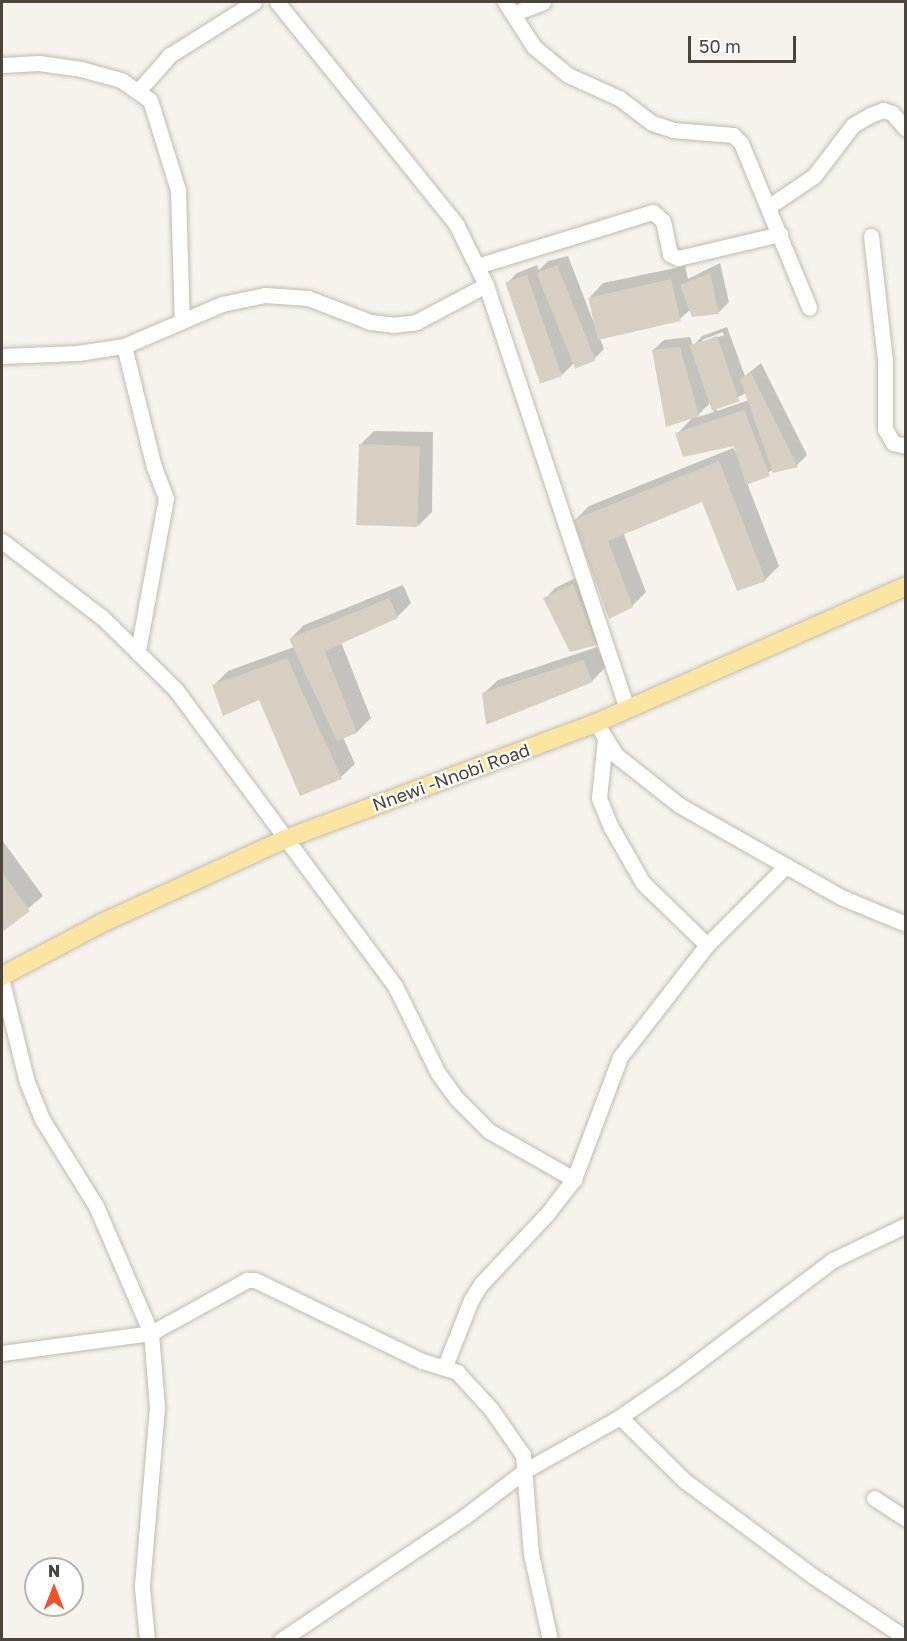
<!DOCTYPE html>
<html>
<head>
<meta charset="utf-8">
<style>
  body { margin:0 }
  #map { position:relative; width:907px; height:1641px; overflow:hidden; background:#f5f3ec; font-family:"Golos Text",sans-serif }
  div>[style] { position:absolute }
  .shadow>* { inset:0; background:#0003 }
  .building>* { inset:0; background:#d7d0c2; transform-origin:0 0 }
  .roads { filter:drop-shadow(0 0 2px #c1bbaf) drop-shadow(0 0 2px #c1bbaf) }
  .minor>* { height:15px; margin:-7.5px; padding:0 7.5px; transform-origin:7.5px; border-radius:7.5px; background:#fff }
  .major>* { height:18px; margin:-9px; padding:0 9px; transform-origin:9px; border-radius:9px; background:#fae5a1 }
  span { translate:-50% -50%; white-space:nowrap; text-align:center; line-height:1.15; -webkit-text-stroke:4.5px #fff; paint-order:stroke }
  .street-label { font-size:18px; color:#4a443a }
  .frame { position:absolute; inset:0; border:3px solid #4a443a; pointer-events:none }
  .north { position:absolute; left:24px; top:1557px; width:60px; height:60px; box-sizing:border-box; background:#fff; border:2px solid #b7b4b0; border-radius:50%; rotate:0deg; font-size:16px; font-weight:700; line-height:24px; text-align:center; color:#4a443a }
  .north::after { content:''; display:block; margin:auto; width:21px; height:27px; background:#f05128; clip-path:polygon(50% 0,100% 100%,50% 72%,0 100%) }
  .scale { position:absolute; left:688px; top:36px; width:108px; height:27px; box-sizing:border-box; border:3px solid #4a443a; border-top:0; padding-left:8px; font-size:18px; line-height:21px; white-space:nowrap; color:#4a443a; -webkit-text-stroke:4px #fff; paint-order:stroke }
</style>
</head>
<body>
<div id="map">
  <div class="shadow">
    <i style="clip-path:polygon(568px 256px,604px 349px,594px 359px,573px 364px,562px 375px,507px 283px,517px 273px,537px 265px,539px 270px,548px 261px)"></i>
    <i style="clip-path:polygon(720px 263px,729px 302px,719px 312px,693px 315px,691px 309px,680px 319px,590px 297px,603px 283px,685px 266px,688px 279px)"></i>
    <i style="clip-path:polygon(evenodd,727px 327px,745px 376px,761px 363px,807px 455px,797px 465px,773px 470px,747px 483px,779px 566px,765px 580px,703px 500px,623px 532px,646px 592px,632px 606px,575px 520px,589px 506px,733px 448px,739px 457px,735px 444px,677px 434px,694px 416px,653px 350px,664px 340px,690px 337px,693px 346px,702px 336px,727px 327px,723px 332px,724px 335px,702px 343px,702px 340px,723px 332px,727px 327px,746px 393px,749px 400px,717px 411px,716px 409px,746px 393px,727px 327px,709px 396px,714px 412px,695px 418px,709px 404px,709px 396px)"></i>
    <i style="clip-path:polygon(374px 431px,433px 432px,432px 512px,418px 526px,360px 445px)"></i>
    <i style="clip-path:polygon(584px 574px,607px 634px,596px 644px,545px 599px,555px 588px)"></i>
    <i style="clip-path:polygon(403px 585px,411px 603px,397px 617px,341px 642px,371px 718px,357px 732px,343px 737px,355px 764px,341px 777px,260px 698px,214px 685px,228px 671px,294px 647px,290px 639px,304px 625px)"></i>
    <i style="clip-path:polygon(597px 647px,606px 667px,592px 681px,483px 694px,498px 680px)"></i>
    <i style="clip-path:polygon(2px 840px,43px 896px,2px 930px)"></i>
  </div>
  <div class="building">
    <i style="left:557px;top:265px;width:103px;height:22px;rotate:68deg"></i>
    <i style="clip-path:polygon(710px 273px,719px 314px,692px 317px,680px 285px)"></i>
    <i style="left:527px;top:275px;width:107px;height:23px;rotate:71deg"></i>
    <i style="left:671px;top:279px;width:43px;height:85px;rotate:77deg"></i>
    <i style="left:717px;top:336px;width:69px;height:29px;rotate:71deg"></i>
    <i style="clip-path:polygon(680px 347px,699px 416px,666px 427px,652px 350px)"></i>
    <i style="clip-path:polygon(751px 373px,798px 467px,773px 473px,740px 379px)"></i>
    <i style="clip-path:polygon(744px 410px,770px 476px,746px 485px,734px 446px,683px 457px,675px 433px)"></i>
    <i style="left:359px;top:444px;width:61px;height:81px;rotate:2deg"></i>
    <i style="clip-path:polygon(719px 461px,766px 581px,737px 591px,702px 502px,608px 541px,633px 607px,609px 619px,573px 520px)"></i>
    <i style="clip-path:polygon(573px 584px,597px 645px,570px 652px,543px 598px)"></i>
    <i style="clip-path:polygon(389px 598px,398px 618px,325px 651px,357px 733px,337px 741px,289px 639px)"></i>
    <i style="clip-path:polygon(287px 658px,342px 779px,300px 796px,259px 700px,223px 716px,212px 685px)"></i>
    <i style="clip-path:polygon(583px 660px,593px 682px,486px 725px,482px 693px)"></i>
    <i style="clip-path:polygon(2px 872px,30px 911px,2px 932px)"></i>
  </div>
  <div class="roads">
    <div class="minor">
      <i style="left:277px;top:2px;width:285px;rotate:51.1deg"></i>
      <i style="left:456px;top:224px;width:68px;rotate:63.8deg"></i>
      <i style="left:486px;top:285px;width:447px;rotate:71.6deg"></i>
      <i style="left:505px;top:2px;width:54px;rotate:57.2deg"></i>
      <i style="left:534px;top:47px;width:44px;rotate:39.5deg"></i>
      <i style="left:568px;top:75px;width:56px;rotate:24.3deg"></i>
      <i style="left:619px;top:98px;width:41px;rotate:37.1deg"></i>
      <i style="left:652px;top:123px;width:22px;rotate:18deg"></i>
      <i style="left:673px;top:130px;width:60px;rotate:4.8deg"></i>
      <i style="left:733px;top:135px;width:11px;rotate:45deg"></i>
      <i style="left:741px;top:143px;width:178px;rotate:67.5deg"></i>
      <i style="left:515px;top:13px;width:30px;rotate:-21deg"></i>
      <i style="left:2px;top:65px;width:37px;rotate:-3deg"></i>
      <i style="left:39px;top:63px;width:42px;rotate:8.1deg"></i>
      <i style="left:81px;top:69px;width:41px;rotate:15.4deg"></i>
      <i style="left:121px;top:80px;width:35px;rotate:35deg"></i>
      <i style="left:150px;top:100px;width:94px;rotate:72.7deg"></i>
      <i style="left:178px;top:190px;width:131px;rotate:88.3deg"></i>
      <i style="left:139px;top:90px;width:47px;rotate:-48.5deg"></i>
      <i style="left:170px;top:55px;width:99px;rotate:-32.2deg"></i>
      <i style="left:768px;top:207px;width:55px;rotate:-34deg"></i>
      <i style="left:814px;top:176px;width:64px;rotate:-52.6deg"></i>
      <i style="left:853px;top:125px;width:20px;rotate:-30deg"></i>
      <i style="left:870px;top:115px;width:14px;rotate:-21deg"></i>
      <i style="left:883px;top:110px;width:9px;rotate:18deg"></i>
      <i style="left:892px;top:113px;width:21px;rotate:49deg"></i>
      <i style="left:871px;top:236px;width:125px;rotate:83.6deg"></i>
      <i style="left:885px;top:360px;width:69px;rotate:90deg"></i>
      <i style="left:885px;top:429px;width:16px;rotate:60deg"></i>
      <i style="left:893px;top:443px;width:13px;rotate:13deg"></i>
      <i style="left:477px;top:266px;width:184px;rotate:-17.1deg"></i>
      <i style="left:653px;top:212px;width:13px;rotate:42deg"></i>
      <i style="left:663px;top:221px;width:34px;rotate:78deg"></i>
      <i style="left:670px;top:254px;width:9px;rotate:27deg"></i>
      <i style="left:678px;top:258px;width:105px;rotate:-13.2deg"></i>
      <i style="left:124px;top:346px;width:125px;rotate:76.1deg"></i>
      <i style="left:154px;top:467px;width:33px;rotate:69deg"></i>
      <i style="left:166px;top:498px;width:155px;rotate:100.4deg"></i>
      <i style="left:2px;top:356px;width:76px;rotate:-2.3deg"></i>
      <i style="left:78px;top:353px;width:47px;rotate:-8.7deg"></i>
      <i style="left:124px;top:346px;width:107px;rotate:-23.2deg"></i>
      <i style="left:222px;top:304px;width:44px;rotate:-11.8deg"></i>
      <i style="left:265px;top:295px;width:43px;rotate:4deg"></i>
      <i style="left:308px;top:298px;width:66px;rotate:21.2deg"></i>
      <i style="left:370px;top:322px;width:23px;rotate:7deg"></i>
      <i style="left:393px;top:325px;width:23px;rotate:-7deg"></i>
      <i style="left:416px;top:322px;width:79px;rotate:-27.9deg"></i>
      <i style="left:2px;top:541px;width:128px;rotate:37.4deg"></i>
      <i style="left:104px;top:619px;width:101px;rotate:44.6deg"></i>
      <i style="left:176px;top:690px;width:368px;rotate:53.5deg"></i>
      <i style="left:395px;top:986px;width:97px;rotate:63.7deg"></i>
      <i style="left:438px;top:1073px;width:31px;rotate:54deg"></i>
      <i style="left:456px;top:1098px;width:47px;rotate:45deg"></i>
      <i style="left:489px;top:1131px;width:98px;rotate:29.5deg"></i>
      <i style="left:596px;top:723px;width:39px;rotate:58deg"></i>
      <i style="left:617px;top:756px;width:79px;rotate:38.3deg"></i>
      <i style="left:679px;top:805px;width:186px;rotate:29.6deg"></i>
      <i style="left:841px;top:897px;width:70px;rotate:22.6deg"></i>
      <i style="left:605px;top:739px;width:59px;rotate:95.8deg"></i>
      <i style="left:599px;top:798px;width:31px;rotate:68deg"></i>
      <i style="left:611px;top:827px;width:64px;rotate:60.3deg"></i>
      <i style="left:643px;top:883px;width:89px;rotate:44.1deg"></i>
      <i style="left:2px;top:982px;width:103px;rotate:76deg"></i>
      <i style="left:27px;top:1082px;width:40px;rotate:68deg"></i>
      <i style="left:42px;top:1119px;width:102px;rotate:58.2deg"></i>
      <i style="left:96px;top:1206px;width:138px;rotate:66.6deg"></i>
      <i style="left:151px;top:1333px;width:74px;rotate:85.4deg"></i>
      <i style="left:157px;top:1407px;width:181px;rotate:94.8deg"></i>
      <i style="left:142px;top:1587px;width:53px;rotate:84.6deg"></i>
      <i style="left:2px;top:1353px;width:150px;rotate:-7.6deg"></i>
      <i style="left:151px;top:1333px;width:110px;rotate:-28.9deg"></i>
      <i style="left:247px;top:1280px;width:8px"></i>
      <i style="left:255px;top:1280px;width:186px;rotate:25.9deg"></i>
      <i style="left:422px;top:1361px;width:37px;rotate:17deg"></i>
      <i style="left:457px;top:1372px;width:50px;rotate:47.4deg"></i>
      <i style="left:491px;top:1409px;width:56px;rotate:55.2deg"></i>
      <i style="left:523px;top:1455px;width:99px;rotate:85.4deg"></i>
      <i style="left:531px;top:1554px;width:88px;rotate:77.5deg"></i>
      <i style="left:445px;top:1366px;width:71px;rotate:-68.5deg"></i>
      <i style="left:471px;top:1300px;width:19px;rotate:-58deg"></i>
      <i style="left:481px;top:1284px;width:96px;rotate:-46.7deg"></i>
      <i style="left:547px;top:1214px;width:44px;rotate:-52.4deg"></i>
      <i style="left:574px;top:1179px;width:130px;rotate:-69.3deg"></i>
      <i style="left:620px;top:1057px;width:142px;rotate:-52.2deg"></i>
      <i style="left:707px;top:945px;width:112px;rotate:-45deg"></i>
      <i style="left:620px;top:1417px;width:91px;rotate:44.6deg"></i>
      <i style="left:685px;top:1481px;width:159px;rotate:36.6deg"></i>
      <i style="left:813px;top:1576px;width:112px;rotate:33.7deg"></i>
      <i style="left:874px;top:1498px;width:38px;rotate:33deg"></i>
      <i style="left:281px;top:1640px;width:220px;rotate:-33.9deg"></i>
      <i style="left:464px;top:1517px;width:78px;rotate:-37.2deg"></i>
      <i style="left:526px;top:1470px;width:108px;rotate:-29.4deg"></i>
      <i style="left:620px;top:1417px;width:67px;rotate:-34.6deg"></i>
      <i style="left:675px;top:1379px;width:198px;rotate:-37deg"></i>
      <i style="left:833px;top:1260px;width:81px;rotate:-25.6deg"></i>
    </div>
    <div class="major">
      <i style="left:2px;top:976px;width:113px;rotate:-27.9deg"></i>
      <i style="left:102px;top:923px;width:199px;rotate:-24.6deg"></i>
      <i style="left:283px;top:840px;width:334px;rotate:-20.5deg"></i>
      <i style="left:596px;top:723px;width:339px;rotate:-23.8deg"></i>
    </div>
  </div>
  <div class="street-label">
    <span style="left:451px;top:777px;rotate:-20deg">Nnewi -Nnobi Road</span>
  </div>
  <div class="frame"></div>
  <div class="north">N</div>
  <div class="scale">50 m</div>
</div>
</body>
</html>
